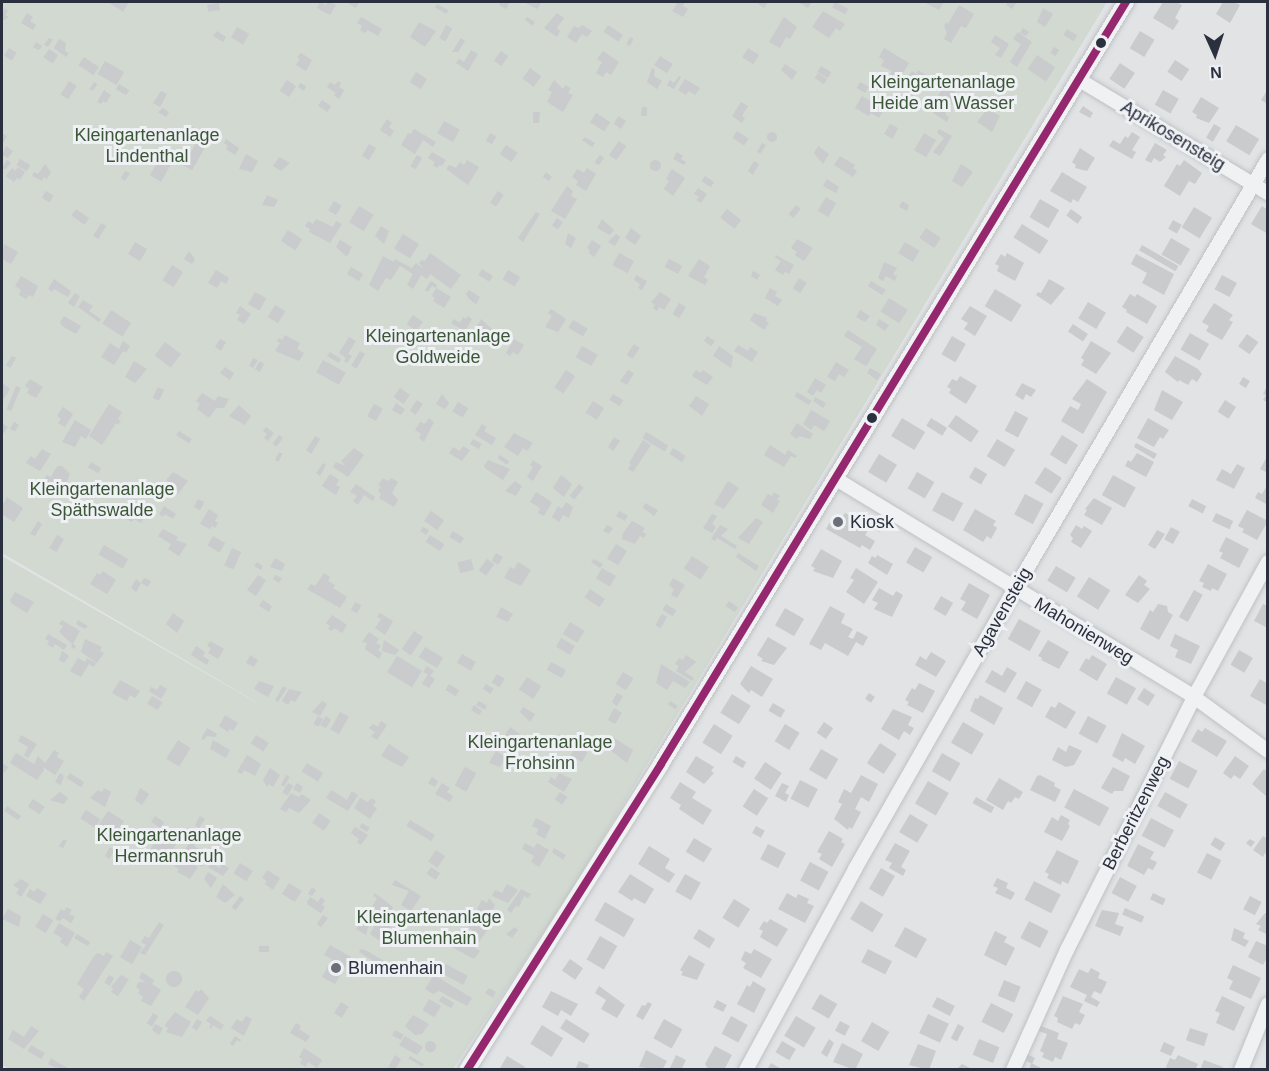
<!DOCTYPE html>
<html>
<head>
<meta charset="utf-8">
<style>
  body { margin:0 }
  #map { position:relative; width:1269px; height:1071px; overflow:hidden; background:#e1e3e5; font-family:Arial,sans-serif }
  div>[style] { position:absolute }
  .green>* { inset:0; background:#d1d9d1 }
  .building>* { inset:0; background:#c9cbcd; transform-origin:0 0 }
  .round { border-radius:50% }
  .roads { filter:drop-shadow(0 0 2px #bfc1c3) drop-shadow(0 0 2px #bfc1c3) }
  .minor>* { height:14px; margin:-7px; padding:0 7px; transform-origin:7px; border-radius:7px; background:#f0f1f3 }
  .tertiary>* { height:16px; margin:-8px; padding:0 8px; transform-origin:8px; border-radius:8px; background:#f0f1f3 }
  .bus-1>* { height:8px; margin:-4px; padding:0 4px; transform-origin:4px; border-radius:4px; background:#95276e }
  .dots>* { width:16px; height:16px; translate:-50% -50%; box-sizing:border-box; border:3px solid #eff1f5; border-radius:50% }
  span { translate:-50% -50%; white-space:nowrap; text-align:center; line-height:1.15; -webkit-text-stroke:6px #eff1f5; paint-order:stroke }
  .park-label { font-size:18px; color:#3c5738 }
  .street-label { font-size:18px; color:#2a303d }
  .poi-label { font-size:18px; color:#2a303d }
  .left { translate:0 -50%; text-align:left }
  .frame { position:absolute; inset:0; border:3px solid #2a303d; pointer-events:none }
  .north { position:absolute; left:1185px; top:24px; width:60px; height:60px; -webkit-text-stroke:4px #eff1f5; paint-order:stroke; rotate:177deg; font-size:16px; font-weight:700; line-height:24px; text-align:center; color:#2a303d }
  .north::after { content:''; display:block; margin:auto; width:21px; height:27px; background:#2a303d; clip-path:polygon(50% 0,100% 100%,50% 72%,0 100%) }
</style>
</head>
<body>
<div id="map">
  <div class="green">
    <i style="clip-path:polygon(2px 2px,1107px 2px,569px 894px,453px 1069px,12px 1070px,2px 1065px,2px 556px,287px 720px,2px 553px)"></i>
  </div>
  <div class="building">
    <i style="clip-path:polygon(108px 2px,129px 2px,123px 12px)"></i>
    <i style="clip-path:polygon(320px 2px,325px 5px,329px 2px,336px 5px,330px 15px,317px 8px)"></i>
    <i style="clip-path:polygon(346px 2px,359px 2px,356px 8px)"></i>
    <i style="clip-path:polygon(501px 2px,510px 2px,506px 9px,499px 5px)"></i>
    <i style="clip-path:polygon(524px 2px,542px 2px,537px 9px)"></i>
    <i style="clip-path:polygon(672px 2px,685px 2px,683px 6px,688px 9px,683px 17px,672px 11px,677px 4px)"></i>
    <i style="clip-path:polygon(760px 2px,768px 2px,764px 8px,758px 4px)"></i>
    <i style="clip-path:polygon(798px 2px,812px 2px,808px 8px)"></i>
    <i style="left:835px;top:2px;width:15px;height:6px;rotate:28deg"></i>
    <i style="clip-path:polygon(924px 2px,944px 2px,939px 10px)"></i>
    <i style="clip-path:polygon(1008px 2px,1017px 2px,1012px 9px,1006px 5px)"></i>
    <i style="clip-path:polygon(1163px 2px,1176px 2px,1182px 5px,1175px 18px,1179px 21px,1173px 30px,1153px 18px)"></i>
    <i style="clip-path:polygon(1223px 2px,1234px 2px,1240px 5px,1230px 23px,1216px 14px)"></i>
    <i style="left:219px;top:3px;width:7px;height:12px;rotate:82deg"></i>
    <i style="left:437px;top:4px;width:13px;height:4px;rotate:29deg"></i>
    <i style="clip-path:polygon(959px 5px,974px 14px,966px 28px,961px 26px,951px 43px,944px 39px,947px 33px,944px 26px,946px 22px,948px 24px)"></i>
    <i style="clip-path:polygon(4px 8px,8px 11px,5px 15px,9px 17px,2px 21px)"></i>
    <i style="clip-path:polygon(1043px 8px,1053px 14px,1045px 27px,1037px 22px)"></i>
    <i style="clip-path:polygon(823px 11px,845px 24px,840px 31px,836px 28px,829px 38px,812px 27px)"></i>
    <i style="clip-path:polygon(27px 13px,33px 17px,30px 21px,36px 25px,33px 30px,21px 23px)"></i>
    <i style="clip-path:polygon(557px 13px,564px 18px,557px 28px,560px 31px,557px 37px,544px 28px)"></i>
    <i style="clip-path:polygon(361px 17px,382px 29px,378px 36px,368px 30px,365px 33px,360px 30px,362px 26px,357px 23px)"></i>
    <i style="clip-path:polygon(527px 17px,535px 22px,533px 26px,525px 20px)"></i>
    <i style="clip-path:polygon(784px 17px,797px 27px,790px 39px,786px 37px,780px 48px,769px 42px)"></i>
    <i style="clip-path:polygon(419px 22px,436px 31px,425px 47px,410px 37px)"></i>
    <i style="left:446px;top:25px;width:7px;height:15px;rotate:27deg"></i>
    <i style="clip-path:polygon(582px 25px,592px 31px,587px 37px,582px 34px,576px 43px,567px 37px,574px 26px,579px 28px)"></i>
    <i style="left:608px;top:25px;width:18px;height:8px;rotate:34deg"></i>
    <i style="left:237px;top:27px;width:14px;height:12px;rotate:30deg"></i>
    <i style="clip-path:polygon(1023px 28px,1029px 32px,1026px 36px,1020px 33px)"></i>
    <i style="left:1067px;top:29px;width:12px;height:7px;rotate:31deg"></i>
    <i style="clip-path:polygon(217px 31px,226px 37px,223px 42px,213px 36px)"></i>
    <i style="left:1140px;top:31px;width:17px;height:20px;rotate:31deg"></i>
    <i style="clip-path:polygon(1018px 32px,1032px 42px,1017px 67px,1010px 62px,1021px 44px,1013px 39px)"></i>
    <i style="clip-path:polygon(995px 35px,1009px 44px,1001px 58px,995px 55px,1000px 48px,991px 42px)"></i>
    <i style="left:630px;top:37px;width:4px;height:8px;rotate:27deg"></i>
    <i style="clip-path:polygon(49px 38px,53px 39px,48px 47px,44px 45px)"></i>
    <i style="clip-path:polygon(461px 38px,465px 41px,458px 52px,452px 52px)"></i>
    <i style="clip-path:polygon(59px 39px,66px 43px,65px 51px,69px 53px,66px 57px,54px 48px)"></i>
    <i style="clip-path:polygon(36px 42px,42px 46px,41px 48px,38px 50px,33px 47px)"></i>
    <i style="left:1054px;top:47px;width:6px;height:7px;rotate:31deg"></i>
    <i style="left:9px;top:48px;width:9px;height:9px;rotate:32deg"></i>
    <i style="left:748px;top:48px;width:13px;height:11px;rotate:32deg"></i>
    <i style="clip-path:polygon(884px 48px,909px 63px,896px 85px,888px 80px,892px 71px,881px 66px,884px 60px,879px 57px)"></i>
    <i style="left:49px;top:49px;width:11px;height:10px;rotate:34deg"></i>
    <i style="clip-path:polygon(471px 50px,478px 54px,468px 71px,456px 63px,459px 59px,464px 62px)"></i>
    <i style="left:501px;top:51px;width:9px;height:12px;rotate:36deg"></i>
    <i style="clip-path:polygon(603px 51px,619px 62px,611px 75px,606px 72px,603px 77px,596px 73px,602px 62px,597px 59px)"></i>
    <i style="clip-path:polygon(301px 53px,312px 60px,306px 71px,296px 65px,300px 59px,297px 57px)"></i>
    <i style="left:1037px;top:55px;width:22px;height:17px;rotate:34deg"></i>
    <i style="left:660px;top:56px;width:15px;height:11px;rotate:32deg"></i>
    <i style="left:84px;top:57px;width:18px;height:10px;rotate:34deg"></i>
    <i style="left:1175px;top:60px;width:17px;height:14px;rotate:33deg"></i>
    <i style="left:105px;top:61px;width:22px;height:15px;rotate:30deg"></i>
    <i style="left:1120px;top:63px;width:18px;height:19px;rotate:34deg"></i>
    <i style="clip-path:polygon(785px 64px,797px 72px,792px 80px,781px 70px)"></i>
    <i style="left:821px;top:66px;width:12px;height:7px;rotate:31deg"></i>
    <i style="left:530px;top:68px;width:14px;height:13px;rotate:36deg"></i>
    <i style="clip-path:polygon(652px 68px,655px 70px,654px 76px,662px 81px,657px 89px,647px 82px)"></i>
    <i style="clip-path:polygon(918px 70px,931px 78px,924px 90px,908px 78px,912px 71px,916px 74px)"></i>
    <i style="left:416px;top:72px;width:13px;height:12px;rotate:32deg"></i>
    <i style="left:818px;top:73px;width:11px;height:6px;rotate:34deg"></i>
    <i style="clip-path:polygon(679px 76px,681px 77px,674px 89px,667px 85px,670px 80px,674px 83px)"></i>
    <i style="clip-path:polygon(685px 79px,700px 88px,695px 95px,689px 91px,686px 95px,678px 90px)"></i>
    <i style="left:287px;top:80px;width:11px;height:13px;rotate:34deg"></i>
    <i style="clip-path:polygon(554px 80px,563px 89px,565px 85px,571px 88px,568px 93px,573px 95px,563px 112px,547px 102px,552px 92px,548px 90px)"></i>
    <i style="left:69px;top:81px;width:9px;height:16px;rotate:32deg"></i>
    <i style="clip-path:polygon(338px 81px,341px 83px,339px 87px,344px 90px,339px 99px,334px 95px,336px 93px,327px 87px,330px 82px,335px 85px)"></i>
    <i style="left:94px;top:82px;width:4px;height:8px;rotate:34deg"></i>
    <i style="left:860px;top:82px;width:10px;height:7px;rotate:29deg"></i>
    <i style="clip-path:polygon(300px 83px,306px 86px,304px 91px,298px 87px)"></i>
    <i style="left:119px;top:84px;width:12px;height:6px;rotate:31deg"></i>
    <i style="clip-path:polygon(944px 85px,963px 97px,956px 107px,951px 104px,945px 114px,949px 117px,947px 122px,933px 113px,941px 99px,938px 96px)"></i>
    <i style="clip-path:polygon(1268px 89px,1268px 104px,1261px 100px)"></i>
    <i style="clip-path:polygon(104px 90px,111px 95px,106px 103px,103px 101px,101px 104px,97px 102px)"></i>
    <i style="left:1163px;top:90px;width:18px;height:17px;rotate:29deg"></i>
    <i style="clip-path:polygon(161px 91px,167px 94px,160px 107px,153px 103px)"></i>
    <i style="clip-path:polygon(911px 94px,919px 98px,916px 104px,908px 99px)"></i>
    <i style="clip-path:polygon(862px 96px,884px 109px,879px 118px,871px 113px,869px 116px,855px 108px)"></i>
    <i style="clip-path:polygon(1201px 97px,1219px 108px,1209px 123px,1196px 118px,1197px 115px,1192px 112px)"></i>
    <i style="left:322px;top:100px;width:11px;height:7px;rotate:34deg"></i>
    <i style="clip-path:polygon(741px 102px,748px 106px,742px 116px,745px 118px,742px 123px,732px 116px)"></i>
    <i style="clip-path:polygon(1083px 106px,1093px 113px,1090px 118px,1079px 112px)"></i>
    <i style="clip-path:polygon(642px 107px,647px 107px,647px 116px,641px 116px)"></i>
    <i style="clip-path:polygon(163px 108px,169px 112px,166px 117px,158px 112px)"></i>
    <i style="clip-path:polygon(987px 109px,1000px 116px,992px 132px,977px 122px)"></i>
    <i style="clip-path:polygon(533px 112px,540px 112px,539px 123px,533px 123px)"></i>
    <i style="left:596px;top:113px;width:17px;height:11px;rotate:33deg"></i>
    <i style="clip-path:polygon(618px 116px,626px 121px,621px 129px,614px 124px)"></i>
    <i style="clip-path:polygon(387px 119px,392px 123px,389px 127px,394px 131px,390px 137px,380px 130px)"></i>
    <i style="left:444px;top:121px;width:18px;height:14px;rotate:29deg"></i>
    <i style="clip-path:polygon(890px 124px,898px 128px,893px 139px,884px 134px)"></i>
    <i style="left:1214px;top:124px;width:8px;height:16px;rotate:30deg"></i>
    <i style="left:1236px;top:125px;width:27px;height:19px;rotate:31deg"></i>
    <i style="clip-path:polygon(191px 126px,205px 135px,202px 139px,190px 132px)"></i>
    <i style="clip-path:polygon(414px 129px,436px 142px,433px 147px,423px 140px,415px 154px,401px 145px,408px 133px,411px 134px)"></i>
    <i style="clip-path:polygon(939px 129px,952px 136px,940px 156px,933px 152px,944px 138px,937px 133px)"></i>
    <i style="left:737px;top:131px;width:14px;height:8px;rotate:34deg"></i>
    <i style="clip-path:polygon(1132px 132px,1140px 137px,1132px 150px,1136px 152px,1132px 159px,1109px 146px,1113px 140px,1120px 144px,1125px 136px,1128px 138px)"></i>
    <i class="round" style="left:767px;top:132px;width:10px;height:10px"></i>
    <i style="clip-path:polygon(2px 133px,7px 136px,2px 145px)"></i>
    <i style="left:490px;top:133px;width:7px;height:9px;rotate:27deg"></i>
    <i style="left:924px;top:133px;width:14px;height:20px;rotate:30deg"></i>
    <i style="clip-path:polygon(585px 137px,595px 143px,592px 147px,582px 140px)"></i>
    <i style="clip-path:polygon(226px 139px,239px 148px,235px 155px,226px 149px,228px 146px,224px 143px)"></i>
    <i style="left:197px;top:141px;width:10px;height:28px;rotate:29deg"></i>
    <i style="left:619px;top:141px;width:9px;height:17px;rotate:36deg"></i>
    <i style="clip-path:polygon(762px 143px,766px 145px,760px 154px,757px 152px)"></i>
    <i style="clip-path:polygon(1155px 143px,1167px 150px,1163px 155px,1166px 157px,1160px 162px,1154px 158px,1151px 163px,1145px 160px)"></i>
    <i style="left:369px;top:144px;width:8px;height:14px;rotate:30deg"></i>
    <i style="left:506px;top:145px;width:14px;height:11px;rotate:34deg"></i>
    <i style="clip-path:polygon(6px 146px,13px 151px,8px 158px,2px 155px)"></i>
    <i style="clip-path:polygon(818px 146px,829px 154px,823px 164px,814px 153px)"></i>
    <i style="clip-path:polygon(1080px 148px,1095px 158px,1087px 171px,1075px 168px,1076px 165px,1072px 162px)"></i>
    <i style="clip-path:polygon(432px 152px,446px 160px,442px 166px,439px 165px,437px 168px,433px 165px,435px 162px,428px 158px)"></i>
    <i style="clip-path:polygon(677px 152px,683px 156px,681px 159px,686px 162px,684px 165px,673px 159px)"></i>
    <i style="clip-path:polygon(246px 154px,258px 161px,252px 172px,239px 169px)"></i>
    <i style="left:417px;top:155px;width:6px;height:13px;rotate:31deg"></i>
    <i style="left:600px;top:155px;width:5px;height:9px;rotate:37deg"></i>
    <i style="clip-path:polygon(161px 156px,166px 159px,168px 156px,174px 159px,161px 182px,150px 175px)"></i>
    <i style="clip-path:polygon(840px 156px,855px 165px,853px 168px,857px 171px,853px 177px,834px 165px)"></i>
    <i style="clip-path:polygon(279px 157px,290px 163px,281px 171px,273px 166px)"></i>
    <i style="left:20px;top:159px;width:12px;height:7px;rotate:31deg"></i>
    <i class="round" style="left:649.5px;top:159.5px;width:11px;height:11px"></i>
    <i style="clip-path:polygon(7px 160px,11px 163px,5px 170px,2px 167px)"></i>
    <i style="clip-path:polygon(467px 160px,479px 167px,468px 185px,446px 169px,449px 165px,456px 168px,460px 162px,464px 165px)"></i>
    <i style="clip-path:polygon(1184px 160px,1202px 173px,1195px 184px,1189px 181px,1180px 196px,1164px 186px,1177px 164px,1180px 166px)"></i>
    <i style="left:754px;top:161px;width:6px;height:12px;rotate:31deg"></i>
    <i style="clip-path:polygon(45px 164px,51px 172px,47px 179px,44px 177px,42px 181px,32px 176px,34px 172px,38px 174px)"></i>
    <i style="clip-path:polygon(961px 164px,973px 172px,962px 187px,952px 181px)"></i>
    <i style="clip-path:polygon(18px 167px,25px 172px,20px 180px,17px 178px,14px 182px,6px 176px,12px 168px,15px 171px)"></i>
    <i style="clip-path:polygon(587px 168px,596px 174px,586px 191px,576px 185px,578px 181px,572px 177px,577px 169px,584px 173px)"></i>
    <i style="clip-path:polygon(672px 169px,685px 178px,673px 196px,664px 189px,669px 181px,666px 179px)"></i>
    <i style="clip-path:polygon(125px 171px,130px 173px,125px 181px,121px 178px)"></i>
    <i style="clip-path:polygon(546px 172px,552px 177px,549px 181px,543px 177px)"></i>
    <i style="clip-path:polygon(1062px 172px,1087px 187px,1078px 202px,1073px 199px,1071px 203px,1050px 191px)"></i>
    <i style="left:705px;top:176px;width:11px;height:6px;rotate:34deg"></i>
    <i style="clip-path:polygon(827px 179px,839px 187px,836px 193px,823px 186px)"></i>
    <i style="clip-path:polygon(567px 186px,573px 191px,571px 196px,577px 199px,565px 219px,551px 211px)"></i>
    <i style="clip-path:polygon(698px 188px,707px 194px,701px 203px,696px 200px,699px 197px,694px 194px)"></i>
    <i style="left:46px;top:191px;width:9px;height:8px;rotate:32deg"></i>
    <i style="left:498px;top:191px;width:7px;height:14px;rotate:34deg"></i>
    <i style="clip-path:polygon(267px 195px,278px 200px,274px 207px,262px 205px)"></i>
    <i style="left:826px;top:197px;width:12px;height:16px;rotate:31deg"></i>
    <i style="left:1040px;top:199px;width:22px;height:21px;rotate:30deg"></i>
    <i style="left:334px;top:201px;width:9px;height:11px;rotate:32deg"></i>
    <i style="clip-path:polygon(902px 201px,909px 205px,907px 211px,899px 207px)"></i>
    <i style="left:796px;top:205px;width:6px;height:12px;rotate:39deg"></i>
    <i style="left:359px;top:206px;width:17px;height:19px;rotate:31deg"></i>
    <i style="clip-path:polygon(1262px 206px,1268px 210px,1268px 234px,1251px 224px)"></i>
    <i style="left:1194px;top:207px;width:21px;height:24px;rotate:31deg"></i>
    <i style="left:76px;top:209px;width:16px;height:8px;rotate:35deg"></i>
    <i style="left:727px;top:209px;width:18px;height:11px;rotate:38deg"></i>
    <i style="left:1071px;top:209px;width:14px;height:8px;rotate:36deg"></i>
    <i style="clip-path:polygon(536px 212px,540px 214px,523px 242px,518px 238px)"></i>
    <i style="left:557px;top:218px;width:7px;height:9px;rotate:34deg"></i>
    <i style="clip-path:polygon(316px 219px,333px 227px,336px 221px,342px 224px,330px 243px,309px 232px,310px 229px,305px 226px,308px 221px,313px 224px)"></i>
    <i style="clip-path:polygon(602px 219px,614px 230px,610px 235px,597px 228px)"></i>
    <i style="left:1173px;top:220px;width:10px;height:10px;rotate:29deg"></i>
    <i style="left:101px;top:223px;width:6px;height:15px;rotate:31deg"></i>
    <i style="left:1022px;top:224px;width:31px;height:16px;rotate:32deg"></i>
    <i style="clip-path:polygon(381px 226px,389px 231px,384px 244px,375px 236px)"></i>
    <i style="clip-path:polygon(631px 228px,641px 236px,635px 245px,625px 238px)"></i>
    <i style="left:926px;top:228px;width:18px;height:12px;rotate:34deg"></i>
    <i style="left:288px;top:230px;width:17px;height:13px;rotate:33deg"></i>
    <i style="clip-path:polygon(568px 233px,576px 238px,571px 248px,565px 244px)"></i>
    <i style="left:403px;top:234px;width:19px;height:17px;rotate:32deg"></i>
    <i style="clip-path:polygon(616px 234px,620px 237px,615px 246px,608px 242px)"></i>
    <i style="left:1171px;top:238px;width:22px;height:19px;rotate:30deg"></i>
    <i style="clip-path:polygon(797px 239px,813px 248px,804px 261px,795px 255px,797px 252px,791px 248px)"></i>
    <i style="clip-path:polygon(340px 240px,352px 247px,347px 257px,336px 247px)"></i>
    <i style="clip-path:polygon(592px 240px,601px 246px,594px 257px,589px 253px,590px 250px,587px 248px)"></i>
    <i style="left:135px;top:242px;width:14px;height:14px;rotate:30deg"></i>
    <i style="left:905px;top:242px;width:17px;height:13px;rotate:31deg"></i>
    <i style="clip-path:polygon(4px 244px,18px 252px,11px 264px,2px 259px)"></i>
    <i style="left:1142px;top:245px;width:42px;height:6px;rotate:30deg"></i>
    <i style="clip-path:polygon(189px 251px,195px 259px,192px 264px,184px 259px)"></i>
    <i style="clip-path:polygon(430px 253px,461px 275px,451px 289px,430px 274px,427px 279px,421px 275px,413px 289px,407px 285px,413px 274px,400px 266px,391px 280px,386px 278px,378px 291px,369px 285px,383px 256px,394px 262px,395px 259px,412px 268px,416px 263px,424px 269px,419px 263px,422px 260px,425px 261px)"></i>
    <i style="left:619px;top:253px;width:17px;height:14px;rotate:28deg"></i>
    <i style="clip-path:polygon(1007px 253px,1024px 263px,1015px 281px,997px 271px,999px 266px,995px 264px,1001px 254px,1005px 257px)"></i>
    <i style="clip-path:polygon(1136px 254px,1174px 274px,1164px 295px,1142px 283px,1147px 273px,1131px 264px)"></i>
    <i style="clip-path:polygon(776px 255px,794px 265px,789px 274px,785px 272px,783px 275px,775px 270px,781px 261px,775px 257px)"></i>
    <i style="left:669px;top:259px;width:15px;height:9px;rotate:28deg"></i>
    <i style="clip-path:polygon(699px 259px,710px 266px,704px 277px,708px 280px,705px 285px,688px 276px)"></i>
    <i style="clip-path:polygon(884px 262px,897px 268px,893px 274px,897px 276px,895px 281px,886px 276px,883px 281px,878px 278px)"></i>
    <i style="left:172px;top:265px;width:13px;height:18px;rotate:32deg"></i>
    <i style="left:351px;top:267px;width:14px;height:8px;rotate:30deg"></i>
    <i style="left:482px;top:269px;width:13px;height:7px;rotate:32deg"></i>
    <i style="clip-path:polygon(216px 270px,229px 278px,226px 284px,221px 281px,217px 288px,208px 283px)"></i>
    <i style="left:508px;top:270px;width:14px;height:11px;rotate:30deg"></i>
    <i style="clip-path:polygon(753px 271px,760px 275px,757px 280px,751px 276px)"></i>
    <i style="clip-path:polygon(636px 275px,647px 281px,642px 290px,638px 288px,640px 284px,634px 280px)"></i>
    <i style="left:1222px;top:275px;width:17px;height:16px;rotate:28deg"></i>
    <i style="clip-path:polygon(21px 276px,38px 286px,33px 297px,29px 295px,26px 299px,19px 295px,21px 290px,15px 286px)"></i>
    <i style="left:799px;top:278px;width:9px;height:12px;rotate:32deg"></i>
    <i style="clip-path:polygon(54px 279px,71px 291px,68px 297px,54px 289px,52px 292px,48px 289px)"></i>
    <i style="clip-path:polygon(1049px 279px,1065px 288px,1051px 305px,1036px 295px,1038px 292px,1041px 293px)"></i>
    <i style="clip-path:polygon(431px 281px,437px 285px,436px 288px,432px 286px,428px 292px,425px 290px)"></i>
    <i style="left:871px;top:281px;width:17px;height:6px;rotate:31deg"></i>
    <i style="clip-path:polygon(436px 288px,451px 297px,444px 308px,433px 301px,435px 298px,432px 296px)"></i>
    <i style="clip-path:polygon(770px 288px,777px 292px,775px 296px,782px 300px,778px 306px,765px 298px)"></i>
    <i style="left:995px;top:289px;width:31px;height:20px;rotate:31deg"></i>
    <i style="clip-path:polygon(469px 290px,480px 297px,476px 304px,469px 299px,466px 294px)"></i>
    <i style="left:255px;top:292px;width:13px;height:14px;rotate:29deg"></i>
    <i style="clip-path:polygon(660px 292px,671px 299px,664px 310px,659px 307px,657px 311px,653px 308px,655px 305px,651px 302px)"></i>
    <i style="clip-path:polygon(75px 293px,80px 296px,74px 307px,68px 303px)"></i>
    <i style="clip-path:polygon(1130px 294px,1135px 297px,1137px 294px,1157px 306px,1147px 324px,1126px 312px,1127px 310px,1122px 307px)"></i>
    <i style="left:889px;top:298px;width:22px;height:16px;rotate:32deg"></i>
    <i style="clip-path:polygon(83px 300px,93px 306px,89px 311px,101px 319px,99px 322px,78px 307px)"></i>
    <i style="left:1088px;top:302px;width:21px;height:19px;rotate:31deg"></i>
    <i style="left:679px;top:303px;width:8px;height:13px;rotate:30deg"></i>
    <i style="clip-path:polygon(1214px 303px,1233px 315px,1229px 320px,1233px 322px,1222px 340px,1206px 331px,1209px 326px,1202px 322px)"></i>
    <i style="left:275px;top:305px;width:12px;height:14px;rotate:31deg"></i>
    <i style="clip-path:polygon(240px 306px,251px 314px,244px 324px,237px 320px,240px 315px,236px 313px)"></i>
    <i style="clip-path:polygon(970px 306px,987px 316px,975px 336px,964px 329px,968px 323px,961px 319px)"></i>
    <i style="clip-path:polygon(551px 309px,566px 319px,558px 332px,545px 327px,552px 316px,548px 313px)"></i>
    <i style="left:111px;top:310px;width:24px;height:16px;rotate:33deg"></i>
    <i style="clip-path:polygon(860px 310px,870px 316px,865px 322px,856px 317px)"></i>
    <i style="clip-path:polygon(754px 313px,767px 318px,766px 321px,769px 323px,764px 330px,750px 320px)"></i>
    <i style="left:413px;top:315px;width:12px;height:11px;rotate:35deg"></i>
    <i style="clip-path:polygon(64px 316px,81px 326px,76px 334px,62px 326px,60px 322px)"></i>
    <i style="clip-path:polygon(468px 316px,472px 319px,465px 331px,451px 323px,454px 319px,460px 323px,463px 317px,466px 319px)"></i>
    <i style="clip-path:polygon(481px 319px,493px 330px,486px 341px,473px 333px)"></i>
    <i style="clip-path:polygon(879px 319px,889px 325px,885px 331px,876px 325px)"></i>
    <i style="left:573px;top:320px;width:17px;height:9px;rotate:31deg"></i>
    <i style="left:1073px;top:324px;width:18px;height:9px;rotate:34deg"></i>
    <i style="left:1127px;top:326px;width:20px;height:19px;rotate:33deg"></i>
    <i style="clip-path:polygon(848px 330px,877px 349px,866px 366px,854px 359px,862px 347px,844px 336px)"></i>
    <i style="left:1190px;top:333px;width:22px;height:19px;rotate:30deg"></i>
    <i style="left:1247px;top:334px;width:14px;height:15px;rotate:36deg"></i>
    <i style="clip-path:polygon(285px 335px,300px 343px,297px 349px,304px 353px,299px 361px,275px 351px,280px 343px,277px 341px,279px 338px,282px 340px)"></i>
    <i style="clip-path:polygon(707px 336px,715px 341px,711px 346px,704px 341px)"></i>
    <i style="left:952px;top:336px;width:16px;height:21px;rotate:30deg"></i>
    <i style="clip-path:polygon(349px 337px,356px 341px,348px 354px,352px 356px,347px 363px,344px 361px,346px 358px,339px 353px)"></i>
    <i style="clip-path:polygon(220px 339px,226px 342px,221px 351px,215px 347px)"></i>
    <i style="clip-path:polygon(514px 339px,524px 345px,518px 355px,513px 352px,510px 356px,506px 353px)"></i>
    <i style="clip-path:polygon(123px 341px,130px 346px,126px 353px,123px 351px,114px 365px,101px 357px,110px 343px,119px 349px)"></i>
    <i style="clip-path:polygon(1091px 341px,1111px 353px,1096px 374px,1081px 365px,1084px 360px,1081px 358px)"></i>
    <i style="left:165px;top:342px;width:20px;height:17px;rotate:37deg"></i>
    <i style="left:634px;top:344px;width:7px;height:13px;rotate:34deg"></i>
    <i style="clip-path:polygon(738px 345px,748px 351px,750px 347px,758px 352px,752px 362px,734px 351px)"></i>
    <i style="left:582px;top:346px;width:18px;height:13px;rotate:29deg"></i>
    <i style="clip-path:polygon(719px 346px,733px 356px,731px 368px,713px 356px)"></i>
    <i style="left:360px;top:351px;width:6px;height:17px;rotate:31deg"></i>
    <i style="clip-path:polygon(330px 352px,341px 359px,339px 363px,327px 356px)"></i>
    <i style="clip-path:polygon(12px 356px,16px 358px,10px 368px,6px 365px)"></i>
    <i style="clip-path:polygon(1175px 356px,1198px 369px,1202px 374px,1197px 382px,1192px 379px,1188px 385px,1179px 380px,1178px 382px,1165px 372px)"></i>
    <i style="clip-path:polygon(253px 358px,258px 360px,253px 368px,249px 366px)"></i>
    <i style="left:323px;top:360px;width:26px;height:14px;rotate:29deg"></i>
    <i style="clip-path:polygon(134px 361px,147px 369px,135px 383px,125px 377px)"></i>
    <i style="clip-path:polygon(260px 361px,264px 364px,260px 372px,255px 369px)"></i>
    <i style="clip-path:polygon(836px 362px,849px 370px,844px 377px,839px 374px,835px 381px,827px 377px)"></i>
    <i style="clip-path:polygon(225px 367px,234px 373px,230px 380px,220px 373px)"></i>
    <i style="clip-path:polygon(870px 368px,881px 374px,877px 380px,867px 373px)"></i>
    <i style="left:566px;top:370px;width:11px;height:21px;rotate:34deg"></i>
    <i style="clip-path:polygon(628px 370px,634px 373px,627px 385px,620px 381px)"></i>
    <i style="clip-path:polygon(696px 370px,701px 373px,703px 370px,713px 377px,707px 385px,692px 376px)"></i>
    <i style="clip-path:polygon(960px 376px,977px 386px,966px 404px,949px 393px,951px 389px,947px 387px,952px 379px,957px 381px)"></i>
    <i style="left:1243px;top:377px;width:8px;height:8px;rotate:30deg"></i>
    <i style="clip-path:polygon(815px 378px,826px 385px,821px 393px,817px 390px,813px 396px,807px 392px)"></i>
    <i style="clip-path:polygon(30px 379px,43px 387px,36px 398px,27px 393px,29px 389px,25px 386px)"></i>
    <i style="clip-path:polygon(1087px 379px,1107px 392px,1083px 434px,1061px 421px,1070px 406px,1078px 410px,1081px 404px,1072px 399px)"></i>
    <i style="clip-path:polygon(2px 383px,10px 389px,2px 402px)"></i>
    <i style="clip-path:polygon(1022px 383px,1036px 390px,1031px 397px,1026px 394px,1023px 400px,1015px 395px)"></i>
    <i style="clip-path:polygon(1268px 384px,1268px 403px,1263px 400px,1266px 395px,1263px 394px)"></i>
    <i style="left:16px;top:386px;width:5px;height:25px;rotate:22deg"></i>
    <i style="left:158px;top:387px;width:7px;height:12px;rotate:27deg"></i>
    <i style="left:400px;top:388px;width:12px;height:11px;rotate:35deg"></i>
    <i style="clip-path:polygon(1162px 390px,1183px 402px,1172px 420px,1154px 410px)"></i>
    <i style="left:797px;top:392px;width:17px;height:5px;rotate:31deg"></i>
    <i style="clip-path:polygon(202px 393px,215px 401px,218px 396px,229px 399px,224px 408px,216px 408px,209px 418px,197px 409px,200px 404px,196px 401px)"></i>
    <i style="clip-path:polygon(442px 394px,449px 403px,445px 409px,436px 404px)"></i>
    <i style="left:613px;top:394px;width:12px;height:7px;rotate:31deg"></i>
    <i style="clip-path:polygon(696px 396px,709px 404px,702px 416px,689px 406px)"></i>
    <i style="clip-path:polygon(815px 397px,826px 403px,823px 408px,813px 401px)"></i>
    <i style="left:417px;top:400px;width:7px;height:13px;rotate:34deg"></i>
    <i style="left:1225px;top:400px;width:13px;height:14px;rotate:32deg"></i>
    <i style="left:593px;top:401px;width:13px;height:14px;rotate:32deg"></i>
    <i style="left:458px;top:402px;width:12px;height:11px;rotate:31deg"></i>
    <i style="clip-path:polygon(396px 403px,405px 409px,401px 415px,392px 410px)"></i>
    <i style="clip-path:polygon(109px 404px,122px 412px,118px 419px,121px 421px,118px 425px,116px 423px,102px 445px,89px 436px)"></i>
    <i style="left:374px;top:404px;width:10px;height:14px;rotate:29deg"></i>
    <i style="clip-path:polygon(239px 405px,251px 416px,245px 425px,229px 416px)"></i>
    <i style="clip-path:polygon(63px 407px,73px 414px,65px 427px,58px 423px,61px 419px,57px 416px)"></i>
    <i style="clip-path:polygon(811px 410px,830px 421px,824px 431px,814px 425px,811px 430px,803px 424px)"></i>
    <i style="left:1015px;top:411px;width:15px;height:22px;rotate:28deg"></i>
    <i style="left:956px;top:415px;width:28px;height:14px;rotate:35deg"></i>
    <i style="clip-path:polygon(429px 418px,434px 422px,424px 442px,419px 438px,421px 434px,415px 430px,420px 422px,425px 424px)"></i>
    <i style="left:902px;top:418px;width:27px;height:21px;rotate:31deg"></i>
    <i style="left:931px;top:418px;width:19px;height:9px;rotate:32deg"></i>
    <i style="clip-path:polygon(1148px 418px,1169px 430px,1163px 439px,1160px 437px,1154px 447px,1137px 438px)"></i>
    <i style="clip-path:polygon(75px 420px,91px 430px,86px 439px,81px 436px,75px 447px,62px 442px)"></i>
    <i style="clip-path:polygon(14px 422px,19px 425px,15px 431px,10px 429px)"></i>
    <i style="clip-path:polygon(2px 423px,8px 427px,4px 433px,2px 432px)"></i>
    <i style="clip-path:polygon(797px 423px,813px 434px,810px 439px,799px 436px,797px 439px,790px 434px)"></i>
    <i style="clip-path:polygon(482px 424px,487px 427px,484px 431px,496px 438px,492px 445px,475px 435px)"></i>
    <i style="clip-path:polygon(266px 427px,274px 433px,268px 441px,264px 438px,267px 434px,263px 431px)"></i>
    <i style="left:179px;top:431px;width:15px;height:5px;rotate:32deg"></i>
    <i style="left:646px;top:432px;width:26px;height:7px;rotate:31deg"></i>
    <i style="clip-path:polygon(514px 433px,533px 443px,527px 451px,523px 448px,518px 456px,504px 447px)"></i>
    <i style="left:279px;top:435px;width:5px;height:11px;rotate:37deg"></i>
    <i style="left:1062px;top:435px;width:19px;height:23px;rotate:32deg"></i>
    <i style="left:315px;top:436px;width:6px;height:17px;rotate:31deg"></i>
    <i style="clip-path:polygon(614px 437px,620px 441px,613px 451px,608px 447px)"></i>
    <i style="left:473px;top:439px;width:10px;height:6px;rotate:29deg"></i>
    <i style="left:997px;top:439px;width:21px;height:20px;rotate:31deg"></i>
    <i style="clip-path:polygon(643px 440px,651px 445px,633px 472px,628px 469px,631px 464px,629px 463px)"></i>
    <i style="clip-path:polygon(1136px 443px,1157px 454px,1154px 459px,1134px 447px)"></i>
    <i style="clip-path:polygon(770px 445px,785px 455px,788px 450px,797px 456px,795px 458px,791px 456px,784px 467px,764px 455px)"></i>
    <i style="clip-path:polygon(463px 446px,470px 450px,462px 461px,449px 453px,453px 447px,460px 451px)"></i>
    <i style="clip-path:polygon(354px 448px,364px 455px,348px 477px,333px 467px,336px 462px,346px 466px,341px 461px)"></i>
    <i style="left:673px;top:448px;width:15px;height:7px;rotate:32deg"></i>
    <i style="clip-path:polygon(42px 449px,51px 454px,40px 471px,26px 463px,31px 456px,35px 459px)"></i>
    <i style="left:279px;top:452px;width:4px;height:9px;rotate:27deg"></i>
    <i style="clip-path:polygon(1137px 453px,1154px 462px,1146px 477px,1125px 466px,1128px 460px,1131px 462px)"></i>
    <i style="left:879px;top:454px;width:21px;height:21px;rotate:31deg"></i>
    <i style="left:500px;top:455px;width:11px;height:4px;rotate:34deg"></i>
    <i style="clip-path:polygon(1268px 455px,1268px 473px,1260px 469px)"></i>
    <i style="clip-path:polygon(488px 460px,510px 469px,503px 480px,486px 469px,484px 466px)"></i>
    <i style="clip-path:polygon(533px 460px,542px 466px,533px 481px,527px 477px,533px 467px,530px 465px)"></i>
    <i style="left:91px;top:462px;width:12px;height:6px;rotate:31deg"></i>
    <i style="clip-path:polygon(323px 463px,326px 465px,320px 476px,316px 473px)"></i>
    <i style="clip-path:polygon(1237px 464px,1245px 468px,1234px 489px,1216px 480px,1222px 469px,1231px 474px)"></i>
    <i style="clip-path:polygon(57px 466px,62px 466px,70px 474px,62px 493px,43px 481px,47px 475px,51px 477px)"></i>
    <i style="left:975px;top:467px;width:14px;height:12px;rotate:30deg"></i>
    <i style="left:1045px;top:467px;width:20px;height:19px;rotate:33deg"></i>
    <i style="clip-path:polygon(173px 472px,188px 481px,178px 494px,168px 486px,167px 479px)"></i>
    <i style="left:917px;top:472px;width:20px;height:19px;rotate:30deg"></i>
    <i style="clip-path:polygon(330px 474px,339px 480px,336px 485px,340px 487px,336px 495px,322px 486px)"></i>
    <i style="clip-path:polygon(561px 475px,572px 484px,564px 497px,553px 488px)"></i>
    <i style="left:1113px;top:475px;width:26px;height:23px;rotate:29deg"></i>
    <i style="clip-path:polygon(383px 478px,387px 481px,392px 478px,398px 482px,392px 493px,398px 500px,394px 507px,379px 498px,381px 494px,378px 491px,381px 486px,378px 485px)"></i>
    <i style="clip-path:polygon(515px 481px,522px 486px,516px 496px,505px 491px)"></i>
    <i style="clip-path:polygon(728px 481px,739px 488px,724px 509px,714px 504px)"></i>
    <i style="clip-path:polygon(356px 484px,375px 497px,373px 501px,364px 495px,358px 505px,353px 501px,357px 496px,350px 492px)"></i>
    <i style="left:579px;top:484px;width:6px;height:15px;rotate:39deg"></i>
    <i style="clip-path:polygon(1268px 484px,1268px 505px,1255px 498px,1258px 492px,1262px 494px)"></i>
    <i style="clip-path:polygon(536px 492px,552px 502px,544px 516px,538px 513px,540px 508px,530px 502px)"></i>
    <i style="clip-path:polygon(774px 492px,780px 496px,777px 500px,780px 501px,773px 513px,761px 505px,768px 494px,772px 496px)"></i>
    <i style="left:942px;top:492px;width:24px;height:21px;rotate:28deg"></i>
    <i style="left:1025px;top:494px;width:21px;height:23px;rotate:28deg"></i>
    <i style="clip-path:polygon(7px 497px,23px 508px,14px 522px,2px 514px,2px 506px)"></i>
    <i style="clip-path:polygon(1094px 498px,1112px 508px,1102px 525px,1084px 515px,1087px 510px,1085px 509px)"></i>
    <i style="left:198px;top:499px;width:7px;height:9px;rotate:27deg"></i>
    <i style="left:1192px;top:499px;width:16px;height:8px;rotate:27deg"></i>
    <i style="clip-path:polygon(566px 502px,573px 507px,570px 515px,569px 518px,563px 515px,559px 522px,552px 517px,558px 506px,562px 509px)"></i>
    <i style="clip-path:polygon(645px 503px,658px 510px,654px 516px,643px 508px)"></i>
    <i style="clip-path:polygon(128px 505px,145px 516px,141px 523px,134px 519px,132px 522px,121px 516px)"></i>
    <i style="clip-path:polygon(164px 506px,176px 514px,173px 519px,165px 514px,163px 517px,159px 514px)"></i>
    <i style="clip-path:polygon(209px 509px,218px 515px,215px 521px,218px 523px,215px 528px,212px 526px,210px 529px,200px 524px)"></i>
    <i style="clip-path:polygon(975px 509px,996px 521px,993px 525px,997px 528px,991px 539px,987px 536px,983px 542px,963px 530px)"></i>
    <i style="clip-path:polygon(1247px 510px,1268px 521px,1257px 540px,1242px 532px,1244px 529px,1238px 526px)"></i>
    <i style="left:431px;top:511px;width:16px;height:12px;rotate:35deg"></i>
    <i style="left:619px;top:511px;width:10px;height:6px;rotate:29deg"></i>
    <i style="clip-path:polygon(845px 513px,870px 527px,865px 535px,875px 541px,870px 550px,862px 545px,860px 548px,826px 529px,830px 522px,833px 524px,838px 515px,842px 517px)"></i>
    <i style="left:1216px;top:513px;width:19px;height:9px;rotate:25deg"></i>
    <i style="clip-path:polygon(712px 514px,717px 516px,712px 524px,716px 527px,712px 533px,703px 528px)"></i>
    <i style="clip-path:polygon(756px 518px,763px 522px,749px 544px,738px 538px)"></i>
    <i style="clip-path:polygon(880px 520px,885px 524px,880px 532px,874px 529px)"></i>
    <i style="clip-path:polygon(38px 521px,42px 524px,35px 536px,30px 534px)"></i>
    <i style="clip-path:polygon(632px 521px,645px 528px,642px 532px,646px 534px,644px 538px,640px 536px,635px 544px,622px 539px,623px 533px)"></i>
    <i style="clip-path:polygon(607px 525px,613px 528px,609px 534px,603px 531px)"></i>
    <i style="clip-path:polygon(720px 525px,728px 529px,721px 536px,737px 546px,735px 549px,717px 538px,715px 541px,711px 539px)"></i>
    <i style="clip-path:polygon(1076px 525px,1082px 529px,1084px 526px,1092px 531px,1081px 548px,1071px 542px,1073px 538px,1070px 535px)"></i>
    <i style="clip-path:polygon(423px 527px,429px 530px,426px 535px,420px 531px)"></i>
    <i style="left:1171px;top:527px;width:10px;height:14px;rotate:29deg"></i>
    <i style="clip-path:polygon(163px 529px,178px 537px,176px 540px,187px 544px,179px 556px,168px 549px,171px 544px,158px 536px)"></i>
    <i style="clip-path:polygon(1157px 530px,1165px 534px,1155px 549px,1148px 545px)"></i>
    <i style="left:453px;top:531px;width:13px;height:7px;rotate:32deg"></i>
    <i style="left:57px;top:535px;width:8px;height:15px;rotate:30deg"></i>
    <i style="left:430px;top:535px;width:17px;height:8px;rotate:33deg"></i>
    <i style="left:213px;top:536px;width:14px;height:11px;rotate:30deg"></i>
    <i style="clip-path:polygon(1226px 537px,1249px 549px,1239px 568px,1220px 558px,1223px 553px,1219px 551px)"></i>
    <i style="left:616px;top:544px;width:13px;height:17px;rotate:32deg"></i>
    <i style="left:104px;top:545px;width:28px;height:11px;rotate:30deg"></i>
    <i style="left:915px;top:547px;width:20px;height:18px;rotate:30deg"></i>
    <i style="left:232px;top:548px;width:10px;height:19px;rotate:24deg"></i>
    <i style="clip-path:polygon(821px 549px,842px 561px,833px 578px,813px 571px,815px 568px,811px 566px)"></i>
    <i style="left:496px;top:553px;width:8px;height:9px;rotate:30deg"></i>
    <i style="clip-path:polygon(738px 553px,759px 566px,756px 571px,736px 557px)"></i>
    <i style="clip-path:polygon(877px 555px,893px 564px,887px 575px,868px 563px,872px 556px,876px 558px)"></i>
    <i style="left:692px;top:556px;width:20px;height:15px;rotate:33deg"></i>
    <i style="clip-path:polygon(275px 558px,285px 564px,282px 571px,270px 567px)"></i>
    <i style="left:471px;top:559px;width:11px;height:14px;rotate:75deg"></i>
    <i style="left:487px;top:559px;width:9px;height:14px;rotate:36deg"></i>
    <i style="clip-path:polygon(594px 559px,603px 564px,600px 568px,591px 562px)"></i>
    <i style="clip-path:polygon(257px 562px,263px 566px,261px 570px,254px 566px)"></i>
    <i style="clip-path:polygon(518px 562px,531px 570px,521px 586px,504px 578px,510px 567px,514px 569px)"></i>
    <i style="clip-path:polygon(1208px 564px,1227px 574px,1218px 591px,1212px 588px,1211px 591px,1202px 587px,1204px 583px,1199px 581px)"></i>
    <i style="left:1056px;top:566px;width:23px;height:17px;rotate:31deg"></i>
    <i style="left:602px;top:568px;width:16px;height:12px;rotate:30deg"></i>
    <i style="clip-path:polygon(856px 568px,878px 582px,864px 604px,846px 592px,854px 580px,850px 578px)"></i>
    <i style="clip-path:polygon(103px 571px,116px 580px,107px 594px,90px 584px,97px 573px,100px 575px)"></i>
    <i style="clip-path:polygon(324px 573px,330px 577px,328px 581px,335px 585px,333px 588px,347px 597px,340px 608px,307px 589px,311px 584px,315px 586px)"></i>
    <i style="clip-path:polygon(258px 575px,266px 580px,256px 596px,247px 590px)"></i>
    <i style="clip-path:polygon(275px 575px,282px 578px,279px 583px,273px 579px)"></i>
    <i style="clip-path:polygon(1139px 575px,1147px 581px,1144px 585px,1150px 589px,1138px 603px,1125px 595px)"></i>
    <i style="left:1089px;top:577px;width:25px;height:23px;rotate:32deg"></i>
    <i style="clip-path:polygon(144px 578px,151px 581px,148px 587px,141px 583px)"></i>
    <i style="clip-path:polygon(673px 578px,685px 585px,677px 598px,671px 595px,674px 590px,669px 585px)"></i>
    <i style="clip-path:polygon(136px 579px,141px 583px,136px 592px,131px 588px)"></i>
    <i style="clip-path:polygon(969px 583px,990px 595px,977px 619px,961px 610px,966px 602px,960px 599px)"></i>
    <i style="clip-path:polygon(879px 588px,893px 596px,896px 591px,903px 595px,892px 617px,874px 609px,878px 603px,872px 600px)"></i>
    <i style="left:590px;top:589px;width:18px;height:10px;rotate:34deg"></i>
    <i style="left:1194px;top:590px;width:10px;height:31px;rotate:29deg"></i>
    <i style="clip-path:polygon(15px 592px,34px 602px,27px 613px,12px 604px,10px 600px)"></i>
    <i style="left:941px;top:596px;width:14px;height:15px;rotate:30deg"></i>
    <i style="clip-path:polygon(263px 600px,272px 606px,269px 612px,259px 606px)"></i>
    <i style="left:729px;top:601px;width:11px;height:6px;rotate:34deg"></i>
    <i style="left:355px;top:602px;width:7px;height:9px;rotate:27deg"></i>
    <i style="left:666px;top:604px;width:12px;height:7px;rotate:31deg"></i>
    <i style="clip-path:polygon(1158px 604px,1167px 606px,1168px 612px,1173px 615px,1159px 640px,1140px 629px,1150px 610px,1153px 612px)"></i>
    <i style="clip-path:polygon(1263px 604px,1268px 606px,1268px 628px,1254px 621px)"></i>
    <i style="clip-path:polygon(830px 606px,845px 614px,841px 623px,853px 629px,848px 637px,853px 639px,857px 631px,868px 637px,863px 646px,856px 642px,848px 656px,825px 643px,821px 650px,809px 644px)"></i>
    <i style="clip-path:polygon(501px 607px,513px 614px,508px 622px,496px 617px)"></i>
    <i style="left:785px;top:608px;width:22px;height:20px;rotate:30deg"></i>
    <i style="clip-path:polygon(173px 613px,184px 621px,177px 633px,166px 624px)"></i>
    <i style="clip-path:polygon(380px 613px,393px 621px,385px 635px,375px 628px,381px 619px,377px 617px)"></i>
    <i style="left:662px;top:614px;width:6px;height:13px;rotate:31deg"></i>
    <i style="clip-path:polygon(332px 615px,347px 625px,342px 633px,334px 628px,332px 631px,328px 629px,330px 626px,326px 623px)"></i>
    <i style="left:1019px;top:619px;width:25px;height:23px;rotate:29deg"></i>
    <i style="clip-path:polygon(62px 620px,80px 631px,73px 644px,76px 646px,74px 649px,71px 647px,72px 644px,59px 632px,63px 626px,59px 624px)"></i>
    <i style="clip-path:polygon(78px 620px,88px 626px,85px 629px,76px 624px)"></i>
    <i style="left:570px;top:622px;width:17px;height:14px;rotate:31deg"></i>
    <i style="left:414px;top:631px;width:11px;height:22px;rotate:34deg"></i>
    <i style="clip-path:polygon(369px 632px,379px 639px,376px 643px,381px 646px,378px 650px,382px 653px,379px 659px,365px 649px,367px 643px,362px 642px)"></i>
    <i style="clip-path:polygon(48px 634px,67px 645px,64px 650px,55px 644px,53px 648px,47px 644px,49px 641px,45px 639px)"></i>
    <i style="clip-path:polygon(1175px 634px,1200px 646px,1191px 664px,1175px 657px,1178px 650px,1170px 646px)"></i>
    <i style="clip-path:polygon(768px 637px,787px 648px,774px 665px,761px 661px,763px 659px,757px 655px)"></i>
    <i style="left:561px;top:638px;width:16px;height:10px;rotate:30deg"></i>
    <i style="clip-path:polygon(85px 639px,102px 647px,100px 651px,104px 653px,97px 663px,81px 652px)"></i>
    <i style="clip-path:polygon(384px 640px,399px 650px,395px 655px,382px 651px)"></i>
    <i style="clip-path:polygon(1048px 640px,1069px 652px,1059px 669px,1041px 660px,1042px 658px,1038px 656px)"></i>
    <i style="clip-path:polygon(210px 641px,224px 649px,218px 659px,208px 653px,211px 648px,207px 646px)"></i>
    <i style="clip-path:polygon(196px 646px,205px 652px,203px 656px,209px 660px,207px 665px,191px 655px)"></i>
    <i style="left:425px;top:647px;width:21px;height:12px;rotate:31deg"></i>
    <i style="left:1239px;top:650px;width:16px;height:17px;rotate:30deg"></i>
    <i style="clip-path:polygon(62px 651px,69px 656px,64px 663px,59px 660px)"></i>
    <i style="clip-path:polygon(931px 652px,946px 661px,936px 677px,915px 665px,920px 656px,926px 660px)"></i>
    <i style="left:462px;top:654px;width:16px;height:10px;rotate:30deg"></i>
    <i style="clip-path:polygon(250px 655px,258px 660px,254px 667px,246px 663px)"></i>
    <i style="clip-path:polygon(686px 655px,696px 662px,685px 672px,694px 678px,692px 681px,676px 671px,679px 666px,675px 664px,679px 658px,683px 660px)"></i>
    <i style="clip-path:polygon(1092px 655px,1107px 664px,1097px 681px,1079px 670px,1086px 658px,1089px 660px)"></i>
    <i style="left:397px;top:656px;width:29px;height:19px;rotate:31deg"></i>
    <i style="clip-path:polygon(78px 658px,85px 662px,87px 658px,96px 663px,94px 667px,89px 664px,81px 677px,70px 671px)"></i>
    <i style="left:551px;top:662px;width:17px;height:9px;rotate:28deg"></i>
    <i style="clip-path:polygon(661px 664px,690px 682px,685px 688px,673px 681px,667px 690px,656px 683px)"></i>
    <i style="clip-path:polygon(427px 666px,434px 671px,430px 676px,435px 679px,429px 688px,422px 684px,428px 674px,423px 672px)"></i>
    <i style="clip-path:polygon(751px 666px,773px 679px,762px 697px,751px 690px,749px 693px,740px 684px)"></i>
    <i style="clip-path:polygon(1007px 667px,1017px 673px,1005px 693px,985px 682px,992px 670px,1002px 676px)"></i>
    <i style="left:623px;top:672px;width:12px;height:14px;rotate:31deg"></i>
    <i style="left:497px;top:674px;width:9px;height:10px;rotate:32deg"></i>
    <i style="left:527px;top:677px;width:17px;height:15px;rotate:33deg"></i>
    <i style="left:1116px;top:677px;width:23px;height:19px;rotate:29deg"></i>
    <i style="clip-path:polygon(1260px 679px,1268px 684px,1268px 706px,1250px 696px)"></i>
    <i style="clip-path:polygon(120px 680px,140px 691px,135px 698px,130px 695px,127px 701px,112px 693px)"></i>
    <i style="clip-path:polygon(259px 681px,274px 686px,268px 697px,254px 689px)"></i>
    <i style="left:1026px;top:681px;width:18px;height:20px;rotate:29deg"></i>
    <i style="clip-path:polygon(919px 683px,935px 691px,923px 713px,907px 705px,909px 702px,905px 700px,912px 688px,915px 690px)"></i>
    <i style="left:449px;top:684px;width:12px;height:7px;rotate:31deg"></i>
    <i style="left:486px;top:684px;width:9px;height:6px;rotate:32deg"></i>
    <i style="clip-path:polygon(160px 685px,167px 689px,161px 699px,149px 691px,151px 687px,157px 690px)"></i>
    <i style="clip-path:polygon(283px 686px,287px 688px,278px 702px,275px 700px)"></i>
    <i style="left:1144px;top:688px;width:13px;height:13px;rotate:32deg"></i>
    <i style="clip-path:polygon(289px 689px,302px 692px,295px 702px,291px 700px,288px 705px,282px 701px)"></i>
    <i style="clip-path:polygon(617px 693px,623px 696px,617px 706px,612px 702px)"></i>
    <i style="left:869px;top:693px;width:7px;height:7px;rotate:34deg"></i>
    <i style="left:732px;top:694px;width:22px;height:22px;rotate:32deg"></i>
    <i style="clip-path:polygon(980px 695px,1003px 708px,994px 725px,970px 711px,975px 698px,978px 699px)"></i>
    <i style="left:152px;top:696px;width:12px;height:9px;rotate:31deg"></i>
    <i style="clip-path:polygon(322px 701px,327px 704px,320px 716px,312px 712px)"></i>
    <i style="clip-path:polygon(479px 701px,487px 706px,485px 710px,476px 705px)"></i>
    <i style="left:670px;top:701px;width:9px;height:4px;rotate:32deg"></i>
    <i style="clip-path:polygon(1059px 702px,1076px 712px,1066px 729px,1045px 717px,1051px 706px,1055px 708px)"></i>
    <i style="left:773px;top:703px;width:14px;height:9px;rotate:30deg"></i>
    <i style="clip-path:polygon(474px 705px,482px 711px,479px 715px,471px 710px)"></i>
    <i style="clip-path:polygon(523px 707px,535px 714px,530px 722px,520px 712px)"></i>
    <i style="clip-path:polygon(614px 708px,622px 713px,615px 724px,608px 720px)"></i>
    <i style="clip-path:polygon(893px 709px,912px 717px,908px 725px,914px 728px,910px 735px,904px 731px,899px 740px,881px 729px)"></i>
    <i style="left:340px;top:712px;width:10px;height:20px;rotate:29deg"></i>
    <i style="clip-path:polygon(225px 715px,238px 723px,233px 731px,229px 729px,228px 732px,219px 726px)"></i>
    <i style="left:318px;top:716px;width:6px;height:9px;rotate:31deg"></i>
    <i style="clip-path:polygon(326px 716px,331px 720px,326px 728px,320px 725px)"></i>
    <i style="left:1088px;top:716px;width:21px;height:20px;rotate:28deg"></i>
    <i style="clip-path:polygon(381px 721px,387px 725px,377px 740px,371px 736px,375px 732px,369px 728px,373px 724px,378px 727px)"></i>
    <i style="left:824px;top:722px;width:11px;height:13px;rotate:34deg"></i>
    <i style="left:963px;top:722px;width:24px;height:24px;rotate:30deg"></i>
    <i style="left:714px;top:724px;width:22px;height:22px;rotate:32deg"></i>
    <i style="left:785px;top:724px;width:17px;height:20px;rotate:31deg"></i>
    <i style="clip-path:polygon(510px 727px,520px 734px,511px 743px,503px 738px)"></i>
    <i style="clip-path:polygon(207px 728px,217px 734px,215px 737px,207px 736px,204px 740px,201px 739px)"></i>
    <i style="clip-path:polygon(1205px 728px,1227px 741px,1217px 757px,1191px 741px,1198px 729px,1202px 732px)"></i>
    <i style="clip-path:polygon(1122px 733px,1145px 746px,1135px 764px,1125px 758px,1123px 762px,1112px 756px)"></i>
    <i style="clip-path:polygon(21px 735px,37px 744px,28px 758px,24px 755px,28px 747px,18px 741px)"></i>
    <i style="left:256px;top:735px;width:15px;height:10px;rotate:32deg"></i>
    <i style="clip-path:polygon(613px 737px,633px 750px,627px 763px,606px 747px)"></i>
    <i style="left:178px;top:740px;width:15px;height:22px;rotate:32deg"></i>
    <i style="clip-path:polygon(213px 740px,230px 750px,226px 758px,210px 749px)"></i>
    <i style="left:880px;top:743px;width:20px;height:24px;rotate:33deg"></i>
    <i style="clip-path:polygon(389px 744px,409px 757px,402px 767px,381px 756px)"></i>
    <i style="clip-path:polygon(1069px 745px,1082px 751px,1074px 765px,1066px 767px,1052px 760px,1058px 747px,1066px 752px)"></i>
    <i style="left:576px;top:746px;width:13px;height:11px;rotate:29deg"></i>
    <i style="left:821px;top:749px;width:20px;height:24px;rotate:30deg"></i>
    <i style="clip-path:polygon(54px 750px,59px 753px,57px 757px,64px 761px,55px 775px,43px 767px,44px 770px,37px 780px,10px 763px,16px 753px,34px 764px,38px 756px,45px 763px)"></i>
    <i style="clip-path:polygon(496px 751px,506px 757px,500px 767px,489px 763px)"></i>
    <i style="left:942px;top:753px;width:21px;height:21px;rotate:29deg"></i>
    <i style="clip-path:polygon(247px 755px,261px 764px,255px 776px,244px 770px,242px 774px,237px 772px)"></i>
    <i style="clip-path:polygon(696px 756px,714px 767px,711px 771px,714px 773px,704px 784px,686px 772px)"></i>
    <i style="left:736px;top:756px;width:12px;height:7px;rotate:31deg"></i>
    <i style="clip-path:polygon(1235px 756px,1249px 766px,1240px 779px,1234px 775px,1231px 779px,1223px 773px)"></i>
    <i style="left:1179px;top:761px;width:21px;height:20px;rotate:28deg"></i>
    <i style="left:765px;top:762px;width:20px;height:20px;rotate:33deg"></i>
    <i style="clip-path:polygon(2px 763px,8px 767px,4px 773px,2px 771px)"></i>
    <i style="left:307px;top:763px;width:19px;height:10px;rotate:32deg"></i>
    <i style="left:465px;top:767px;width:13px;height:21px;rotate:29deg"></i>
    <i style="clip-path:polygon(1113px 767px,1130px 776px,1123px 791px,1114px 791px,1112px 794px,1101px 788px)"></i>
    <i style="clip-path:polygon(270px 768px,280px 775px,273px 787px,269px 784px,267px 787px,263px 780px)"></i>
    <i style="clip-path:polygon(1264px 769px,1268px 772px,1266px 796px,1252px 784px)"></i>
    <i style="clip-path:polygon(60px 773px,64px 776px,61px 785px,55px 782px)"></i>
    <i style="left:70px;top:773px;width:17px;height:6px;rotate:33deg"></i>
    <i style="clip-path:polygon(559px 773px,572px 779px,564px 792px,548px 782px,551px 777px,555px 780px)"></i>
    <i style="left:286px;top:775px;width:4px;height:11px;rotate:27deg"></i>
    <i style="clip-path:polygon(861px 775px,878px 784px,869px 802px,861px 797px,855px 809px,861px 812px,852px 829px,849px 827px,848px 830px,834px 819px,842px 804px,838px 802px,844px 789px,851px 793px)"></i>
    <i style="clip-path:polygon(1040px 775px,1055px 783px,1054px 786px,1061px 790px,1055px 802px,1030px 790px,1037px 776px)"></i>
    <i style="clip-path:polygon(432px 777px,438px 781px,435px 787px,428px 783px)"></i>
    <i style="clip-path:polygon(999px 778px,1023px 792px,1019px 799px,1015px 797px,1011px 803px,1008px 801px,1003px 810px,986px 800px)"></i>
    <i style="left:800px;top:780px;width:20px;height:21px;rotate:27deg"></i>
    <i style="left:928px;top:781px;width:24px;height:26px;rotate:30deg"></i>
    <i style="clip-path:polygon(680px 782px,696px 792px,692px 798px,712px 810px,703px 825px,679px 809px,681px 805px,670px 798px)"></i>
    <i style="left:288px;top:783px;width:6px;height:11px;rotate:31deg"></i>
    <i style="clip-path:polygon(297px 783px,303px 787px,300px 793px,293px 789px)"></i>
    <i style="clip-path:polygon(442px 783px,450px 788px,447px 792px,453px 796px,450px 802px,435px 794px)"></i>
    <i style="clip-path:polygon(782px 783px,789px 786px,785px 793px,789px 795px,786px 802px,775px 796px)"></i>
    <i style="clip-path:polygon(104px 788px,111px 792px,105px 807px,90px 798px,98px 790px,102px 792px)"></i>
    <i style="clip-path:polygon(140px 788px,149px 794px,142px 805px,135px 800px)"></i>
    <i style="left:754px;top:789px;width:17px;height:21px;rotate:33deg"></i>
    <i style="left:1074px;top:789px;width:40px;height:21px;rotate:28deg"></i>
    <i style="clip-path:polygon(331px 790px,347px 800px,352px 791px,358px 795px,348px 811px,326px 798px)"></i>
    <i style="clip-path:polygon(60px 792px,68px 798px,64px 804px,50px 800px)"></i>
    <i style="left:560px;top:792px;width:9px;height:9px;rotate:36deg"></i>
    <i style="left:1165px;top:792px;width:26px;height:16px;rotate:29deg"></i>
    <i style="clip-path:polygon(291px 793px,299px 797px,302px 794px,311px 800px,299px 813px,289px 808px,286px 812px,280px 809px)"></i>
    <i style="left:976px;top:797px;width:21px;height:7px;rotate:29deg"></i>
    <i style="clip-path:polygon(360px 798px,368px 802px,371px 798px,376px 801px,373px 806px,377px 808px,370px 819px,354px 808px)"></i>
    <i style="left:33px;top:799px;width:14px;height:9px;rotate:34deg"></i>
    <i style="clip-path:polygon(7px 806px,21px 816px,18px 820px,4px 811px)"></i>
    <i style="left:86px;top:810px;width:17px;height:10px;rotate:33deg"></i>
    <i style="clip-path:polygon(108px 811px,124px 821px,116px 835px,111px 831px,108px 836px,102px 832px,104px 827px,99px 824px)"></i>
    <i style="left:319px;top:813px;width:14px;height:12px;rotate:34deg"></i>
    <i style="left:910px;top:814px;width:21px;height:21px;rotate:31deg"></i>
    <i style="clip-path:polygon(1061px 815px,1070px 820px,1068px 824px,1070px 826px,1062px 841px,1044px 832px,1052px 817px,1058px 821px)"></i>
    <i style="left:155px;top:816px;width:11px;height:7px;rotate:34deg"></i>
    <i style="clip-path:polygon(200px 816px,205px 819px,199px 828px,195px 825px)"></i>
    <i style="clip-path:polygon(536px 818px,551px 826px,545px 839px,536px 834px,539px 829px,532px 826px)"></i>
    <i style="left:1151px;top:818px;width:26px;height:20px;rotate:28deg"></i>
    <i style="left:410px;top:820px;width:29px;height:7px;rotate:31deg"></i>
    <i style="left:362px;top:823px;width:9px;height:5px;rotate:32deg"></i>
    <i style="left:756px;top:826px;width:10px;height:8px;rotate:29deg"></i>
    <i style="clip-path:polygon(355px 827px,368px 835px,361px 845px,357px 842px,359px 839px,351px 833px)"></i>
    <i style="clip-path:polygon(829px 831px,843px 839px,841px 842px,845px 844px,832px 867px,819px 859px,822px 854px,817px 852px)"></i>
    <i style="clip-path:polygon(1263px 836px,1268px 839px,1268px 855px,1265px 853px,1263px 857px,1253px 850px)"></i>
    <i style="clip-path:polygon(158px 837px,167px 843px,169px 840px,176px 844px,165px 864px,148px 853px)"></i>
    <i style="left:1215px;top:837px;width:12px;height:9px;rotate:31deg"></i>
    <i style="left:694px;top:838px;width:21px;height:16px;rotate:31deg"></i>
    <i style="clip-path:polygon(64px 839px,67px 841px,63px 848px,59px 846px)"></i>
    <i style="clip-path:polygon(1250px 839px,1255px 842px,1251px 847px,1246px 843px)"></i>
    <i style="clip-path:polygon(192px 840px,196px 843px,194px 846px,201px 850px,197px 856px,185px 849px)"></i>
    <i style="clip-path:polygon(525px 843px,534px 848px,537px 843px,549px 850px,539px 867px,531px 862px,534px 856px,522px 849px)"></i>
    <i style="clip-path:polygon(895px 843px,910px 851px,901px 867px,906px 870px,903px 876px,889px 868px,892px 863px,885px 860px)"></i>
    <i style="left:768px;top:844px;width:20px;height:17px;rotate:27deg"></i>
    <i style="clip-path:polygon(1138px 844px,1154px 852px,1150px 859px,1157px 862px,1153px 870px,1148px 868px,1144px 875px,1127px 866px)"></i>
    <i style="clip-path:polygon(649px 846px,670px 859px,665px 868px,675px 874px,669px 883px,638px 864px)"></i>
    <i style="clip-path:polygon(110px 847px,115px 850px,109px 859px,105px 856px)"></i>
    <i style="clip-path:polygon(554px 848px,566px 855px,563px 860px,552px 852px)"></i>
    <i style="left:436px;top:850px;width:11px;height:14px;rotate:34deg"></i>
    <i style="clip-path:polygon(1057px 850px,1079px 861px,1068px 884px,1062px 881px,1061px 885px,1047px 878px,1049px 874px,1045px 872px)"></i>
    <i style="left:1207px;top:853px;width:16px;height:22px;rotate:27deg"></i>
    <i style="clip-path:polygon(180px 856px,198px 867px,190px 879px,177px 872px,179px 869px,174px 866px)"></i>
    <i style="clip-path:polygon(197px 856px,205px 862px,202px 867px,193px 862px)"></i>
    <i style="left:810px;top:862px;width:21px;height:21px;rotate:28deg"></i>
    <i style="clip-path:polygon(211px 863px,220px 868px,222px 864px,229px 868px,223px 876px,208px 867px)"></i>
    <i style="left:240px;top:863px;width:15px;height:12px;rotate:32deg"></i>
    <i style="left:431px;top:867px;width:11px;height:8px;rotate:34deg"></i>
    <i style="left:881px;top:868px;width:16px;height:24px;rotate:30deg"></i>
    <i style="clip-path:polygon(267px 870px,280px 878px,273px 890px,265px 884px,267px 881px,262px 878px)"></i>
    <i style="clip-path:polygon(208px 872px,217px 878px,211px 888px,204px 879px)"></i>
    <i style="clip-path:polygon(630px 874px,654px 889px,645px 904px,634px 898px,632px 901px,618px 892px)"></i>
    <i style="left:685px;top:874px;width:18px;height:20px;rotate:29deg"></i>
    <i style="left:1120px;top:877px;width:19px;height:18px;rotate:28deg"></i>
    <i style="clip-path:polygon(997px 878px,1008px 883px,1006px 888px,1015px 893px,1011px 900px,995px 893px,998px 888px,993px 886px)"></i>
    <i style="clip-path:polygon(21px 879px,29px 884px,21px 897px,16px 893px,19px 889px,13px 885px)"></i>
    <i style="clip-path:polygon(395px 880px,421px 896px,411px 911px,401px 905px,409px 891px,392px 885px)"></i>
    <i style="left:1034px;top:881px;width:30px;height:21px;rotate:27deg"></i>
    <i style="left:289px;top:883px;width:15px;height:13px;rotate:32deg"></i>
    <i style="clip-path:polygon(223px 884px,235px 895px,225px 903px,216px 897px)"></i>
    <i style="clip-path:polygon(507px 884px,518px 890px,508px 903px,492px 896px,495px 890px,502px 893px)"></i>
    <i style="clip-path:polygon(312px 887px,316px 890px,312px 896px,308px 894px)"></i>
    <i style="clip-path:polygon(37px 888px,47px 894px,40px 904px,26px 896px,30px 889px,34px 892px)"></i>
    <i style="clip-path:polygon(521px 889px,531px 894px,528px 898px,524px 896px,519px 907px,516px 906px,511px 913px,507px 910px)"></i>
    <i style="clip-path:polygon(375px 893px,393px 907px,390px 914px,386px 912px,385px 915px,372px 907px,377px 898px,373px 896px)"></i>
    <i style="clip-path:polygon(787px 893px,796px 898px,798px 894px,809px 899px,807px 903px,814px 906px,805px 923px,778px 909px)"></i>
    <i style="left:1153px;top:893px;width:14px;height:7px;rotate:25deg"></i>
    <i style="left:240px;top:896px;width:5px;height:14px;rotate:37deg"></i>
    <i style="left:1250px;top:896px;width:13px;height:15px;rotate:27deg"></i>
    <i style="clip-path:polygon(310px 897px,318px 902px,321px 897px,325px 900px,322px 905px,325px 907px,321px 913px,308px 905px,307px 902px)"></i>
    <i style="clip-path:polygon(489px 898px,495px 905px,492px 910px,497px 913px,493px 919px,477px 909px,482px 900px,487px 903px)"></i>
    <i style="left:734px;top:899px;width:19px;height:22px;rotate:32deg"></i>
    <i style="left:861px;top:901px;width:26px;height:21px;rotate:31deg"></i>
    <i style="left:605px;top:902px;width:34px;height:21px;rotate:30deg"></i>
    <i style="clip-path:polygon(67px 907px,72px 910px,69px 914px,75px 917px,71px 923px,63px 918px,60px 921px,55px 919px,61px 909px,64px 911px)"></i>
    <i style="left:1125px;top:908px;width:21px;height:7px;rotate:23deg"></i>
    <i style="clip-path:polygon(8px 909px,21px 916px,19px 927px,2px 919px)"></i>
    <i style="clip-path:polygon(1102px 910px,1119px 913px,1115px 924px,1124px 927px,1120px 936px,1095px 926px)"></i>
    <i style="clip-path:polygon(366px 912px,396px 930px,392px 938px,388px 935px,383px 943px,370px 934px,374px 927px,369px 924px,366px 935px,356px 929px)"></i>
    <i style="clip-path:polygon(1265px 913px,1268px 915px,1268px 935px,1258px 930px,1261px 926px,1256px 924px)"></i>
    <i style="left:43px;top:914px;width:12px;height:15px;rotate:31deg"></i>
    <i style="clip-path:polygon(323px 915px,328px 918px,321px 927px,317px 924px)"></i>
    <i style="clip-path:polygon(472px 918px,488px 929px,479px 942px,469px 934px,472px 930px,468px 927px)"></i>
    <i style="clip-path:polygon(770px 919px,788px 929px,777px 947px,760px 937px,763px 931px,759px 929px,764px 921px,767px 923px)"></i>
    <i style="left:1029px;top:921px;width:22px;height:19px;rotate:27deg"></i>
    <i style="clip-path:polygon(159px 922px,164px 925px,145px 955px,140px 953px,146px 945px,141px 942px,145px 936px,149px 938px)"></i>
    <i style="clip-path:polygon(59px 923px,75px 933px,67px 947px,60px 942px,62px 938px,53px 933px)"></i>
    <i style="clip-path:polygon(515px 927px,518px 930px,512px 938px,506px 934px)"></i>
    <i style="left:905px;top:927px;width:25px;height:22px;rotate:29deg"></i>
    <i style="clip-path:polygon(1234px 928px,1245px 933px,1243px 938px,1249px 941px,1245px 947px,1231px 940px)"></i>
    <i style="left:699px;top:929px;width:19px;height:11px;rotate:32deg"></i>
    <i style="clip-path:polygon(995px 931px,1007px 937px,1004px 942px,1015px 948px,1006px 966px,984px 955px)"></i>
    <i style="clip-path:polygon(77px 934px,90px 942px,88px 946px,74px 938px)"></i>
    <i style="clip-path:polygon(455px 936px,480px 951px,474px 959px,448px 945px)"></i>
    <i style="left:600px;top:936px;width:20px;height:27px;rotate:30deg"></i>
    <i style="left:130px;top:940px;width:14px;height:20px;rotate:30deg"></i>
    <i style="clip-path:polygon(1256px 941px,1268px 946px,1268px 956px,1263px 965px,1248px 957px)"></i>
    <i style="clip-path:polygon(330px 945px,351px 957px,335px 984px,322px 977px,332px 959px,324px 955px)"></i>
    <i style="left:269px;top:946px;width:6px;height:10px;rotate:90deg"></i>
    <i style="clip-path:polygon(361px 949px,367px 951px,384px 961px,381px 966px,359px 952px)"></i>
    <i style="clip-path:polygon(754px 949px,772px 959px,761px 978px,743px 968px,746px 963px,741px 960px,745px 951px,751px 954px)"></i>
    <i style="left:868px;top:949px;width:27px;height:15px;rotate:27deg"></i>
    <i style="clip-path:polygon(106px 952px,113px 956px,84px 1001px,79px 997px,84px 989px,77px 984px,94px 956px,98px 953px,104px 956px)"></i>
    <i style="clip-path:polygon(689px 955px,705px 964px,697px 980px,681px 975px,683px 972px,680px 970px)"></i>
    <i style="left:570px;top:959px;width:16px;height:14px;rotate:35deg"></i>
    <i style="left:446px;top:964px;width:25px;height:10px;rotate:29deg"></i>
    <i style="clip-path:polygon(1233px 965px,1261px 978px,1251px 999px,1229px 989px,1233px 981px,1227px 978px)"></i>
    <i style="clip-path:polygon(1091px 968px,1100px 973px,1098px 978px,1107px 982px,1101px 994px,1094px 991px,1091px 997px,1100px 1002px,1097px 1007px,1084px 1001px,1087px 995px,1070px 987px,1079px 969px,1088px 973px)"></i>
    <i class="round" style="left:166px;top:971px;width:16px;height:16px"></i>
    <i style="clip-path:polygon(142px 972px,154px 980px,152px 984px,161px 990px,151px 1006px,141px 1001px,143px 997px,138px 993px,140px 990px,136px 987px,139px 982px,145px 982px,139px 978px)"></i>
    <i style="left:109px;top:975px;width:6px;height:9px;rotate:31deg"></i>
    <i style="clip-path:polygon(121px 975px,129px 979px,118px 996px,111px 992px,113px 989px,111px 987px)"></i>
    <i style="clip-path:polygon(434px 975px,472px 998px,467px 1006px,439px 991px,433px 994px,425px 989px)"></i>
    <i style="left:1004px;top:980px;width:18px;height:17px;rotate:22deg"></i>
    <i style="clip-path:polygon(753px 981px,766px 989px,754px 1013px,737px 1004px,747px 985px,750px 987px)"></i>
    <i style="clip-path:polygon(599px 986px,625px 1005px,617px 1018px,601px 1009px,606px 1000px,595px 993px)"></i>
    <i style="clip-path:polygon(489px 988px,496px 992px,493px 998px,485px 993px)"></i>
    <i style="clip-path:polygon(201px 989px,209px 998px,198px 1015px,185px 1007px,196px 990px,199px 992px)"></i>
    <i style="clip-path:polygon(551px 991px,578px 1004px,571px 1016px,561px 1010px,558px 1016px,542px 1007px)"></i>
    <i style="left:820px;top:994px;width:20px;height:17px;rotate:30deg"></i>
    <i style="left:442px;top:996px;width:14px;height:6px;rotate:30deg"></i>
    <i style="clip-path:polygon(1063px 996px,1083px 1004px,1079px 1012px,1085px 1015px,1080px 1025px,1075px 1023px,1072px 1029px,1057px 1022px,1058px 1018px,1054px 1016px)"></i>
    <i style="clip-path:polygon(1222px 996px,1245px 1007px,1234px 1031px,1216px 1023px,1220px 1013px,1215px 1011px)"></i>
    <i style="left:937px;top:997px;width:20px;height:11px;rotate:27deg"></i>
    <i style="left:429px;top:999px;width:14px;height:13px;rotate:30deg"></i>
    <i style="left:717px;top:1000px;width:11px;height:8px;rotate:27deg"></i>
    <i style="left:341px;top:1002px;width:9px;height:13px;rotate:32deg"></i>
    <i style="clip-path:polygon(648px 1002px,652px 1004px,643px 1020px,636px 1016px,642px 1005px,645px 1006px)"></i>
    <i style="left:991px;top:1003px;width:25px;height:21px;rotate:27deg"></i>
    <i style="clip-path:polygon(175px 1012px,191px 1022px,182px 1037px,166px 1032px,168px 1028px,164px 1026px)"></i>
    <i style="left:153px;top:1013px;width:6px;height:12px;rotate:31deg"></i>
    <i style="left:928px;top:1014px;width:23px;height:21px;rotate:25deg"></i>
    <i style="clip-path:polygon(413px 1015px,429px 1024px,422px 1034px,415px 1035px,405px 1026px)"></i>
    <i style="clip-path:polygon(210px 1016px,224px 1025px,221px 1030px,213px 1025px,211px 1029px,209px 1027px,211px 1024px,206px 1021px)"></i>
    <i style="clip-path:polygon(246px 1016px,252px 1019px,244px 1036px,231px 1028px,237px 1019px,242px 1022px)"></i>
    <i style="left:731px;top:1016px;width:19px;height:20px;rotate:28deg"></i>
    <i style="left:796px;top:1016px;width:23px;height:23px;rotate:31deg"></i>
    <i style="left:197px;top:1019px;width:6px;height:10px;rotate:31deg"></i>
    <i style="left:566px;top:1019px;width:28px;height:11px;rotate:32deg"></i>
    <i style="left:664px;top:1019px;width:21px;height:22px;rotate:29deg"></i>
    <i style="left:840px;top:1021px;width:11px;height:11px;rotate:27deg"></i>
    <i style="left:872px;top:1022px;width:20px;height:22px;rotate:30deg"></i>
    <i style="clip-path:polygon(296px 1023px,301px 1026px,299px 1029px,310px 1036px,306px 1042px,290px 1033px)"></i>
    <i style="clip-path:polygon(155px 1024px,163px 1028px,159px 1035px,152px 1030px)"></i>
    <i style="left:958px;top:1024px;width:7px;height:16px;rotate:27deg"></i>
    <i style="left:542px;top:1025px;width:25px;height:22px;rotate:32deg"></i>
    <i style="clip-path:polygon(31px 1026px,39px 1031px,24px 1049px,8px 1039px,13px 1030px,24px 1037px)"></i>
    <i style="clip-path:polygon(1041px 1026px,1059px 1033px,1057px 1039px,1068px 1043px,1061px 1060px,1055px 1057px,1053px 1062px,1042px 1057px,1044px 1053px,1040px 1051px,1047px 1034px,1039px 1031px)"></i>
    <i style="left:1190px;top:1028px;width:19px;height:13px;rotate:18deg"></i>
    <i style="left:395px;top:1030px;width:10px;height:6px;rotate:29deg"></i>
    <i style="clip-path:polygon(235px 1036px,241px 1040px,240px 1042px,237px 1040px,233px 1046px,230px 1044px)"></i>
    <i style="clip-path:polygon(405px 1036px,423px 1047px,417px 1055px,399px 1045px)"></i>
    <i style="clip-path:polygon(829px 1039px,834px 1043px,827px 1057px,821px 1053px)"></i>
    <i style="left:979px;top:1039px;width:22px;height:17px;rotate:22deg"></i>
    <i class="round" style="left:424.5px;top:1040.5px;width:11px;height:11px"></i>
    <i style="left:782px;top:1041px;width:16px;height:13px;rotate:30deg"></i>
    <i style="left:1164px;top:1042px;width:12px;height:10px;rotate:24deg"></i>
    <i style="clip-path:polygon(842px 1043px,863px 1054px,855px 1070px,833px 1062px)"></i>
    <i style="clip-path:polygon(918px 1044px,936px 1051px,929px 1070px,909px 1065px)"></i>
    <i style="left:31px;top:1045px;width:16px;height:7px;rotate:30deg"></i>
    <i style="clip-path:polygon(715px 1046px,732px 1055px,724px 1070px,709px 1070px,705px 1064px)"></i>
    <i style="clip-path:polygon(304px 1048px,322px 1060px,317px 1068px,308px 1062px,305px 1067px,300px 1063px,302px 1059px,299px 1057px)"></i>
    <i style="clip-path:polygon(646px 1050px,667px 1061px,662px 1070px,639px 1067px)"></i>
    <i style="clip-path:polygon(1027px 1054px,1035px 1058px,1032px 1064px,1025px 1060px)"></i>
    <i style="clip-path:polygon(395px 1055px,401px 1059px,395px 1070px,392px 1070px,388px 1068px)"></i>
    <i style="clip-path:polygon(676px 1055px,686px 1060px,681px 1070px,669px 1070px)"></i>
    <i style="clip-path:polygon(1178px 1055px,1198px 1064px,1195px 1070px,1168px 1070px,1166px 1067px,1170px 1058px,1175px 1060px)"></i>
    <i style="left:410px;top:1056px;width:16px;height:3px;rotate:30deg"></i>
    <i style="clip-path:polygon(507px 1056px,525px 1067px,524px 1070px,499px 1070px)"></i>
    <i style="clip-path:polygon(51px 1058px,57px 1062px,71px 1070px,54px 1067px,48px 1064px)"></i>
    <i style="clip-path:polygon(1204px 1060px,1223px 1067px,1222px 1070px,1200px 1070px)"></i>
    <i style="clip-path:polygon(579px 1061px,589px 1065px,587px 1070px,575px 1070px)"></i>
    <i style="clip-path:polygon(771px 1063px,783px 1070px,767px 1070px)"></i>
    <i style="clip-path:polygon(1031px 1063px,1045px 1070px,1029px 1070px)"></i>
    <i style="clip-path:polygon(962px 1064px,974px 1070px,956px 1070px)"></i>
  </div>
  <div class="roads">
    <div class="minor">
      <i style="left:1078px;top:79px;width:222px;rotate:31deg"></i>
      <i style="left:836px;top:479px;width:419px;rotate:31.3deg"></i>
      <i style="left:1194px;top:697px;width:92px;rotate:36.1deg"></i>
      <i style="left:746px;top:1070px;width:229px;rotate:-61.5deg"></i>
      <i style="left:855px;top:869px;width:322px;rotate:-60.3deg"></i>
      <i style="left:1015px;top:589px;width:499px;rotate:-59.5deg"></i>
      <i style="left:1013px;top:1070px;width:132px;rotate:-65.8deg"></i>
      <i style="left:1067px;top:950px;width:283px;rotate:-63.3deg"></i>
      <i style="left:1194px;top:697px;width:154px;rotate:-61.3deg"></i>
      <i style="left:1241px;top:1070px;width:71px;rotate:-67.8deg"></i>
    </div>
    <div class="tertiary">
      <i style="left:467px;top:1070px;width:362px;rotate:-57.6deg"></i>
      <i style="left:661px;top:764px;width:893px;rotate:-58.61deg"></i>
    </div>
  </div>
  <div class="bus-1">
    <i style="left:467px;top:1070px;width:362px;rotate:-57.6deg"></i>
    <i style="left:661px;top:764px;width:893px;rotate:-58.61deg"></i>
  </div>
  <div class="dots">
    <i style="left:1101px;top:43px;background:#2a303d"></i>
    <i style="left:872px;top:418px;background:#2a303d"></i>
    <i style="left:838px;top:522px;background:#6a6f78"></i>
    <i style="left:336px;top:968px;background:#6a6f78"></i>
  </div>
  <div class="park-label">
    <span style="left:943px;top:93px">Kleingartenanlage<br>Heide am Wasser</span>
    <span style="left:147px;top:146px">Kleingartenanlage<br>Lindenthal</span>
    <span style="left:438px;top:347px">Kleingartenanlage<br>Goldweide</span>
    <span style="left:102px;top:500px">Kleingartenanlage<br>Späthswalde</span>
    <span style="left:540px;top:753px">Kleingartenanlage<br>Frohsinn</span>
    <span style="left:169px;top:846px">Kleingartenanlage<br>Hermannsruh</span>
    <span style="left:429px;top:928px">Kleingartenanlage<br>Blumenhain</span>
  </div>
  <div class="street-label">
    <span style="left:1173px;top:136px;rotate:31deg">Aprikosensteig</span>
    <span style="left:1002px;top:612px;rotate:-60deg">Agavensteig</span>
    <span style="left:1084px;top:631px;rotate:31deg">Mahonienweg</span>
    <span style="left:1136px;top:813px;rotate:-63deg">Berberitzenweg</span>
  </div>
  <div class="poi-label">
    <span class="left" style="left:850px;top:522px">Kiosk</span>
    <span class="left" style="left:348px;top:968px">Blumenhain</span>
  </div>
  <div class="frame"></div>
  <div class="north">N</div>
</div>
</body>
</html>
